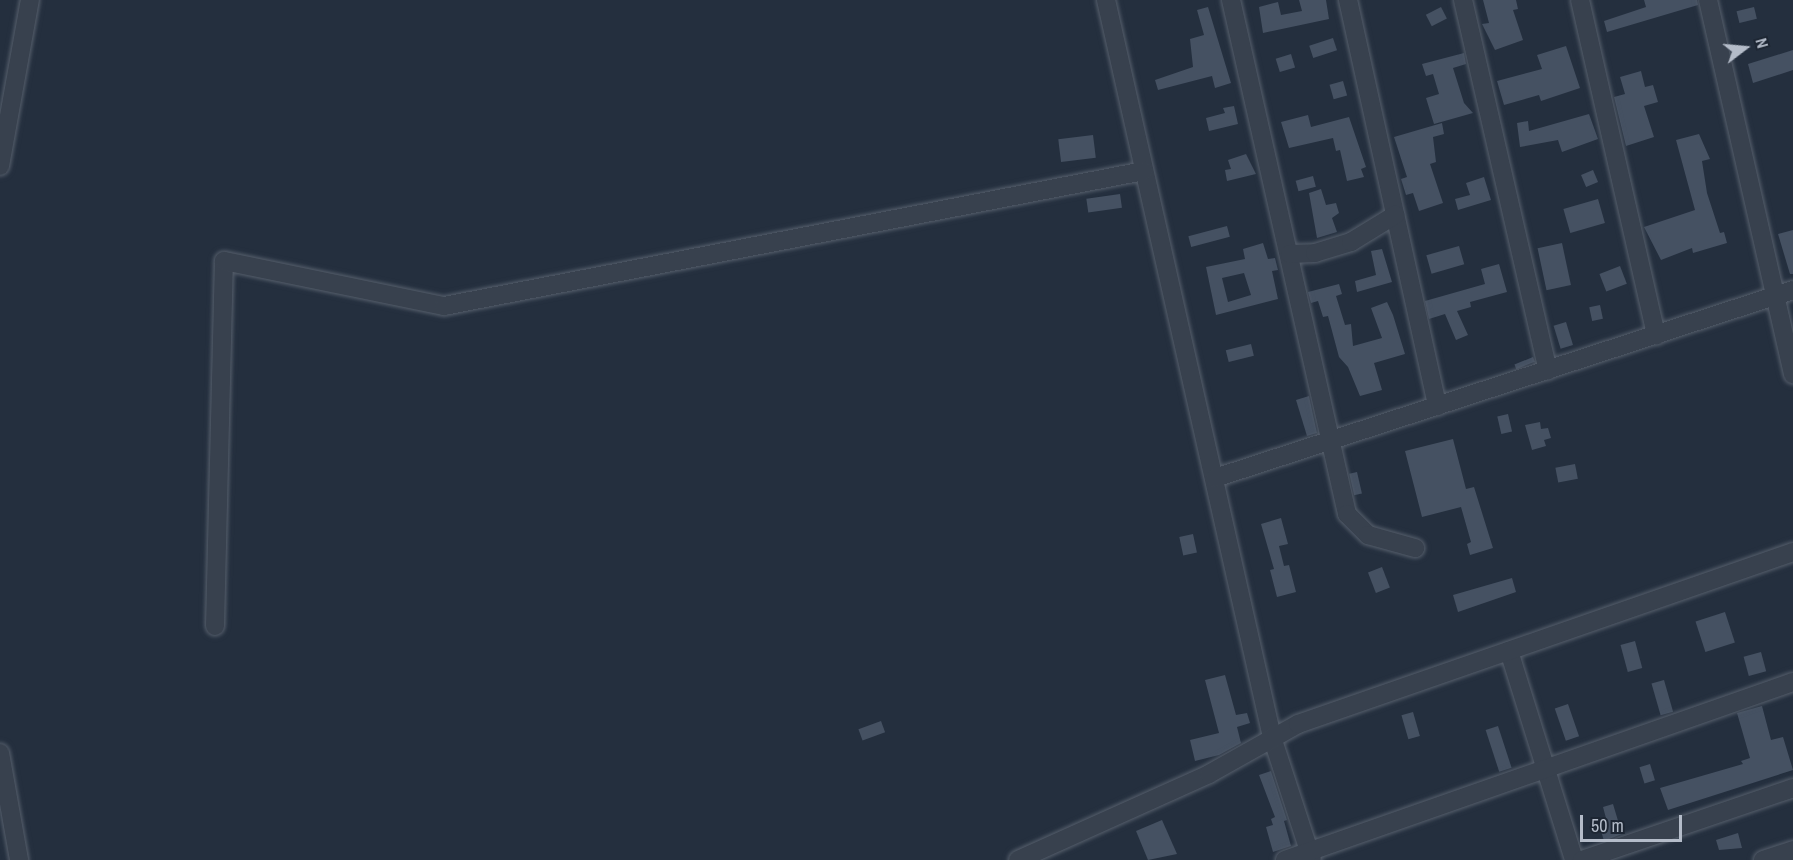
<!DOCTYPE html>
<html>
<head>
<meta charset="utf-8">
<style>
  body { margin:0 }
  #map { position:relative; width:1793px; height:860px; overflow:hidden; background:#242f3e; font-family:"Archivo Narrow",sans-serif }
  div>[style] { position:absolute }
  .building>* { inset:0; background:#455162; transform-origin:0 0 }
  .roads { filter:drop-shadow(0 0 2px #565f6c) drop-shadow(0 0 2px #565f6c) }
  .minor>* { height:18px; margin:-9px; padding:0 9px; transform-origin:9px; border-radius:9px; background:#38414e }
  span { translate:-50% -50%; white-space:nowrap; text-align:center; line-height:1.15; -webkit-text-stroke:4.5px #1d2633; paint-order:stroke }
  .north { position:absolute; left:1715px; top:18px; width:60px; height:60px; -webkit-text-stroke:4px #1d2633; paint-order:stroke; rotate:74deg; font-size:16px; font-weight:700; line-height:24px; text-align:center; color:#b4bcc9 }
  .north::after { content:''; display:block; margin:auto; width:21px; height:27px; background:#b4bcc9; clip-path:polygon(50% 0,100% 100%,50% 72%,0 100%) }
  .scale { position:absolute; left:1580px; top:815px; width:102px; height:27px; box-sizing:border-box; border:3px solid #b4bcc9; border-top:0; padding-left:8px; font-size:18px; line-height:21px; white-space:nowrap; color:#b4bcc9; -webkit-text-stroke:4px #1d2633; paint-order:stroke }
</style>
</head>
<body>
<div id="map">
  <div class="building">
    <i style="clip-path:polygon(1299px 0,1326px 0,1329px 19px,1263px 33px,1259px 7px,1278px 2px,1281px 15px,1302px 11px)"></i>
    <i style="clip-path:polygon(1483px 0,1516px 0,1518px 9px,1513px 10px,1523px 40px,1495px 50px,1482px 24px,1489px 23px)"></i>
    <i style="clip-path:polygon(1644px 0,1697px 0,1698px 5px,1607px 32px,1604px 21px,1646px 7px)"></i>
    <i style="clip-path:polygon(1208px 7px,1231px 83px,1215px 88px,1212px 76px,1158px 90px,1155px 80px,1193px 67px,1190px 39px,1204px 35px,1197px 10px)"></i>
    <i style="left:1441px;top:7px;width:13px;height:17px;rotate:63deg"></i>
    <i style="left:1754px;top:7px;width:12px;height:18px;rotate:76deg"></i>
    <i style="left:1333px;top:38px;width:13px;height:25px;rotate:72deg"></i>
    <i style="clip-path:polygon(1566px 46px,1580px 88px,1541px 101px,1539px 95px,1504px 105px,1497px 81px,1542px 69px,1537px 55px)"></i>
    <i style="clip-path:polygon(1793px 50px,1793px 70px,1753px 83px,1748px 64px)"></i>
    <i style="clip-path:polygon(1464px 53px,1466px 64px,1453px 68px,1464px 103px,1473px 113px,1434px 124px,1426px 98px,1439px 94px,1433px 74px,1426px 76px,1422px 64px)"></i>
    <i style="left:1291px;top:54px;width:14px;height:16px;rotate:73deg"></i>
    <i style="clip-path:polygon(1641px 71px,1645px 87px,1653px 85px,1658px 102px,1644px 106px,1654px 137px,1626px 146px,1614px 97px,1625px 94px,1620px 77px)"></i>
    <i style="left:1343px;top:81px;width:15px;height:14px;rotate:74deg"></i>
    <i style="clip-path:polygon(1234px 106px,1238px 124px,1209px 131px,1206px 118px,1225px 113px,1223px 108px)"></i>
    <i style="clip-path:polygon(1589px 114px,1598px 139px,1562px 152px,1558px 140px,1520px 147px,1517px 123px,1528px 121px,1529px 131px)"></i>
    <i style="clip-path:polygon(1308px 115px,1311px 127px,1349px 117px,1366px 167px,1361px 169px,1364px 177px,1347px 181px,1340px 150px,1336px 151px,1333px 138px,1289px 148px,1281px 122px)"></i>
    <i style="clip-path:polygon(1442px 123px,1444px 134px,1433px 137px,1436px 162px,1430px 164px,1443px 203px,1419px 211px,1413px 193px,1406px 195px,1401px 179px,1407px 177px,1394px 137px)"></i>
    <i style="clip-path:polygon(1699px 134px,1710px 159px,1702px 161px,1707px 193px,1720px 233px,1724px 232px,1727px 243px,1693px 253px,1692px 248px,1661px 260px,1644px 227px,1695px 210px,1676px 140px)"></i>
    <i style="left:1093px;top:135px;width:23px;height:35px;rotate:83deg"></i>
    <i style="clip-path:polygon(1246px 154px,1256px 174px,1227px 181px,1225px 170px,1231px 169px,1228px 160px)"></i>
    <i style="left:1593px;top:170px;width:13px;height:13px;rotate:67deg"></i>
    <i style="left:1313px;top:176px;width:11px;height:18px;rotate:75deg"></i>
    <i style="clip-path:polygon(1484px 177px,1491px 200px,1458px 210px,1455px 199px,1470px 195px,1466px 183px)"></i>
    <i style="clip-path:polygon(1321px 189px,1326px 205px,1336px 203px,1339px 213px,1332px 218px,1337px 232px,1317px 238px,1309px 193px)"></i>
    <i style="left:1120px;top:194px;width:14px;height:34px;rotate:82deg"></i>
    <i style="left:1598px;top:199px;width:25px;height:36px;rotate:74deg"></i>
    <i style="left:1227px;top:226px;width:11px;height:40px;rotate:75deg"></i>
    <i style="clip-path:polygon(1793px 230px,1793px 274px,1790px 274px,1778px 234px)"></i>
    <i style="clip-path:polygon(evenodd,1263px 243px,1268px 259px,1275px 258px,1278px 270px,1272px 271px,1278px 299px,1216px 315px,1206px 267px,1245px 259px,1243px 249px,1263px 243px,1244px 273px,1251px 295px,1228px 302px,1222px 278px,1244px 273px)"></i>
    <i style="left:1562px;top:243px;width:43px;height:25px;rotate:78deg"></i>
    <i style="left:1459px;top:246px;width:19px;height:34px;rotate:74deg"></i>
    <i style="clip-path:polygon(1382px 249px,1392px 282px,1357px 292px,1355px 281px,1376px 275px,1371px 251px)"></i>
    <i style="clip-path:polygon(1499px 264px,1507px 292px,1470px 302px,1471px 307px,1457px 311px,1468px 335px,1456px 340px,1445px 314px,1429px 319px,1425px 301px,1485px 284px,1481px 269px)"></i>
    <i style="left:1620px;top:266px;width:19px;height:22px;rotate:69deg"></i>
    <i style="clip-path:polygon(1339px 284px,1342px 294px,1336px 296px,1345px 325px,1351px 324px,1353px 346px,1382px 338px,1371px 308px,1387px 302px,1393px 315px,1405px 354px,1374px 363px,1382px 390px,1360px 396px,1348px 367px,1339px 357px,1328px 316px,1323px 317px,1318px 301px,1311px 303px,1308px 292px)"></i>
    <i style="left:1600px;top:305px;width:14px;height:11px;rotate:78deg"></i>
    <i style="left:1566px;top:322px;width:24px;height:13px;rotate:73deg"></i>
    <i style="left:1251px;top:344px;width:12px;height:26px;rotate:76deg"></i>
    <i style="left:1533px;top:357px;width:5px;height:20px;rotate:68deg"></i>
    <i style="clip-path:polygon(1309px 396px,1317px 433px,1307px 436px,1296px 400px)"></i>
    <i style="left:1508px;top:414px;width:18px;height:11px;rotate:77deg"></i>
    <i style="clip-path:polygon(1540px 422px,1541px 429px,1548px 428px,1551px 438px,1544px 440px,1546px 446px,1532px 450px,1525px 425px)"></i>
    <i style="clip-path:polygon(1453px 439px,1466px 489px,1474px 487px,1493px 548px,1470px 555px,1467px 544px,1471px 542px,1461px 507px,1422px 517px,1405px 451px)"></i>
    <i style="left:1575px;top:464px;width:15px;height:20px;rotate:79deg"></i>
    <i style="left:1357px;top:472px;width:22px;height:8px;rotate:77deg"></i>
    <i style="clip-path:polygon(1281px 518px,1288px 544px,1279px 546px,1284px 566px,1289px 565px,1296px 592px,1277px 597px,1270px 570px,1274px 569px,1261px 524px)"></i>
    <i style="left:1193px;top:534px;width:19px;height:14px;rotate:78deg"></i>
    <i style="left:1382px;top:567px;width:22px;height:15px;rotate:69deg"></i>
    <i style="clip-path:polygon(1512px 578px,1516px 592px,1458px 612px,1453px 595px)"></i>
    <i style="left:1725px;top:612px;width:32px;height:31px;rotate:72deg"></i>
    <i style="left:1635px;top:641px;width:28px;height:15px;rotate:75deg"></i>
    <i style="left:1761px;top:652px;width:20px;height:18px;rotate:75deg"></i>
    <i style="clip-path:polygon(1225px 675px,1236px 715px,1247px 713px,1250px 723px,1237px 727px,1241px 743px,1219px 755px,1195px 761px,1190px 740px,1219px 733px,1205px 680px)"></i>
    <i style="left:1664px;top:680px;width:33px;height:13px;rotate:74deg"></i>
    <i style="left:1568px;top:704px;width:34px;height:14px;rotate:71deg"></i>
    <i style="clip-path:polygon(1762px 706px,1771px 740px,1783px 737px,1793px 770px,1668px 810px,1660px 788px,1743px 764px,1741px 761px,1750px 758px,1737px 713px)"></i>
    <i style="left:1413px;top:712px;width:25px;height:12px;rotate:74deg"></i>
    <i style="left:881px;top:721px;width:12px;height:24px;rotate:70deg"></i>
    <i style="left:1498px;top:726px;width:44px;height:13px;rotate:72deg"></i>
    <i style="left:1650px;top:764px;width:17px;height:11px;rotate:73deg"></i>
    <i style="clip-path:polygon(1271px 771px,1287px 820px,1284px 821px,1291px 846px,1273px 852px,1266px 827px,1273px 825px,1271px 819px,1275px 817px,1259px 775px)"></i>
    <i style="clip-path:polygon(1613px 804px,1622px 834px,1604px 841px,1599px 824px,1607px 822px,1603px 807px)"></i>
    <i style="clip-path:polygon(1162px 820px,1177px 854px,1148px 860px,1136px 831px)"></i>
    <i style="clip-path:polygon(1738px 833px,1742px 848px,1719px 850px,1716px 840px)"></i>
  </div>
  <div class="roads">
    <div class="minor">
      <i style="left:1106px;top:0;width:755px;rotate:77.31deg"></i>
      <i style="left:1272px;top:737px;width:129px;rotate:72deg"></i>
      <i style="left:1231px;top:0;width:527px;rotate:77.28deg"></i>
      <i style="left:1347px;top:514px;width:30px;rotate:45deg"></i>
      <i style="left:1368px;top:535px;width:49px;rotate:15.5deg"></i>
      <i style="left:1348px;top:0;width:416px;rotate:77.6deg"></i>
      <i style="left:1463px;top:0;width:380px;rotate:77.1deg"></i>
      <i style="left:1580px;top:0;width:344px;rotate:77.2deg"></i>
      <i style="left:1708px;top:0;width:384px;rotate:77.2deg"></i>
      <i style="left:0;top:166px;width:169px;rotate:-79.8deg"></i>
      <i style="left:1290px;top:254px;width:25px;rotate:-2deg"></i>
      <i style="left:1315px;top:253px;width:38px;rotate:-17deg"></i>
      <i style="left:1351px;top:242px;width:52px;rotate:-31.5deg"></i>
      <i style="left:1215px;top:478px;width:608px;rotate:-18.02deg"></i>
      <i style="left:215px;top:626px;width:365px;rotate:-88.6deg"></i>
      <i style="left:224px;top:261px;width:225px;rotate:11.6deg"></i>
      <i style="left:444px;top:306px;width:713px;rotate:-10.92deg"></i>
      <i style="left:1509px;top:651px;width:219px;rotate:72.7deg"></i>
      <i style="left:0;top:753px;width:109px;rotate:79.9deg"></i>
      <i style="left:1018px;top:860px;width:209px;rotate:-24.2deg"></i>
      <i style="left:1209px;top:774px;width:102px;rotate:-29.3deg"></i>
      <i style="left:1298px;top:724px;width:524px;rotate:-19.16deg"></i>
      <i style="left:1285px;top:860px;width:538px;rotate:-19.31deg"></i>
      <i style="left:1582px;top:860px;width:223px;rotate:-18.8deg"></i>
      <i style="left:1763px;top:860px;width:32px;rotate:-18deg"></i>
    </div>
  </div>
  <div class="north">N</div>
  <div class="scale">50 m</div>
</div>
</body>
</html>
